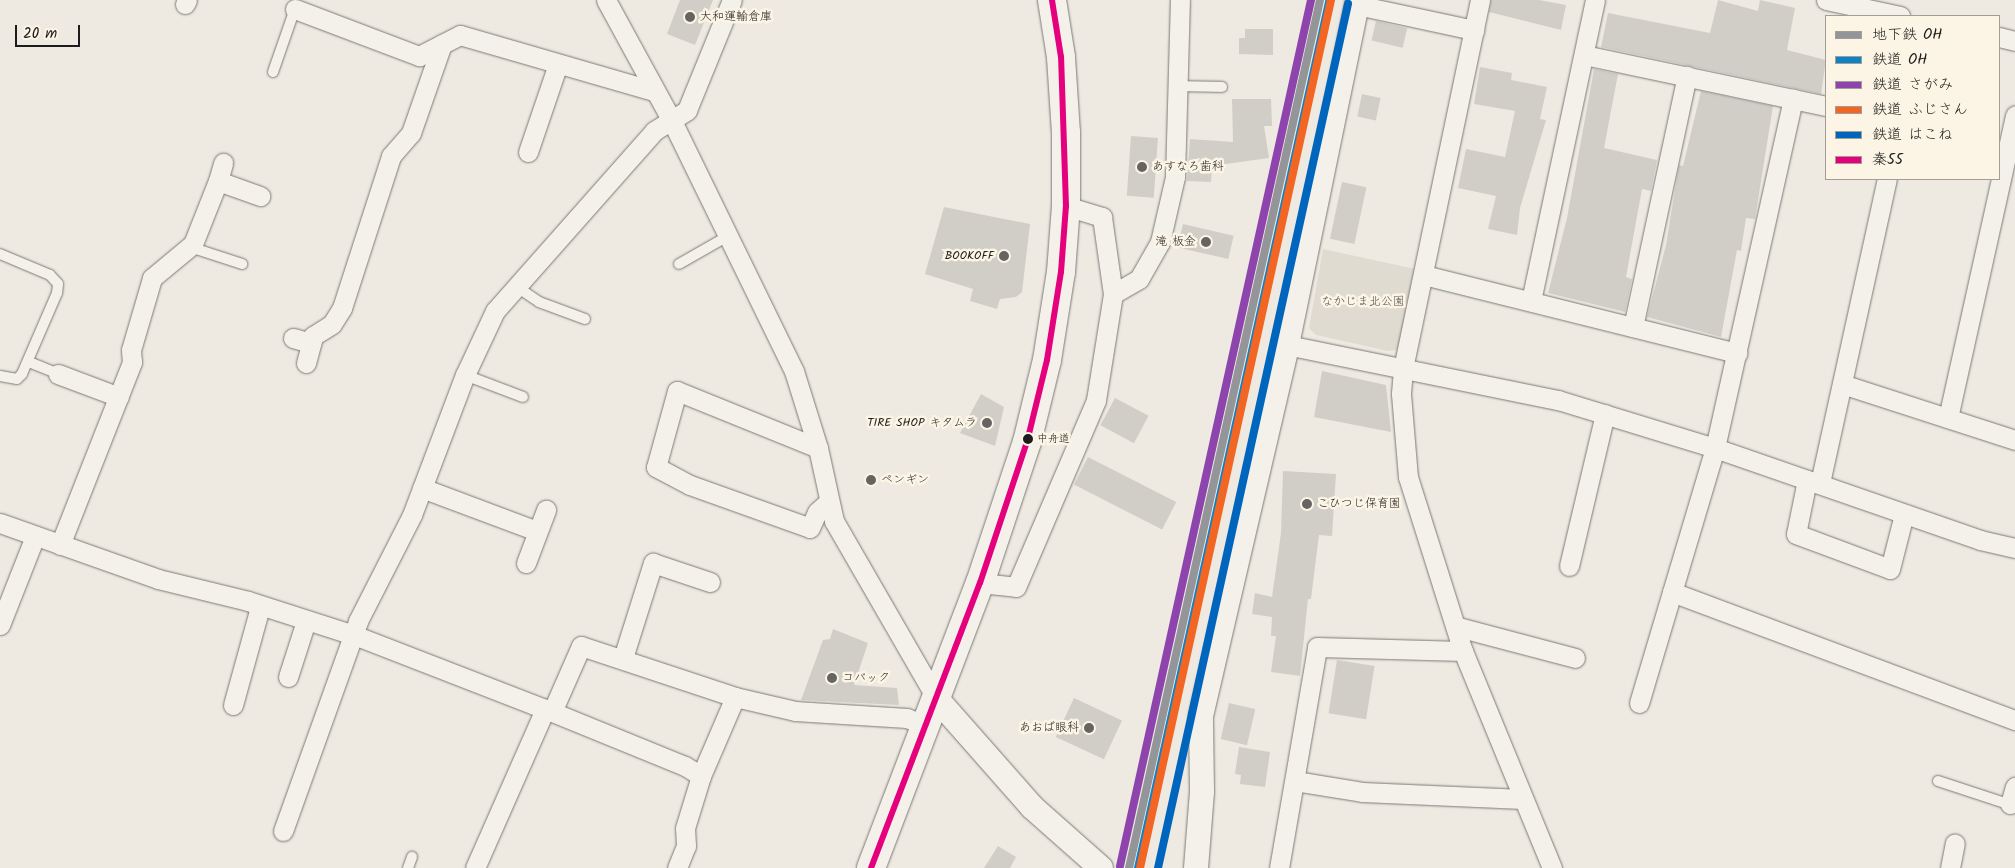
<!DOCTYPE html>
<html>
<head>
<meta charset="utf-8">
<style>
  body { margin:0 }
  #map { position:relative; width:2015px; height:868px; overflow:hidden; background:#eeeae2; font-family:Kalam,"Klee One",sans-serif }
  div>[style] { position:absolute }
  .green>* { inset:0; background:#dfdbd0 }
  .building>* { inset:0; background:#d1cec8; transform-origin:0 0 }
  .roads { filter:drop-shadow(0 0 1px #7a7975) drop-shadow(0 0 1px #7a7975) }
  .service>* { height:10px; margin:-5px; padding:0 5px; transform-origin:5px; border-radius:5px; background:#f4f1ea }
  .minor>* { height:19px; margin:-9.5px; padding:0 9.5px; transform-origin:9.5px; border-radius:9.5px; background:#f4f1ea }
  .tertiary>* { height:24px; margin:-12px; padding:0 12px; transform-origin:12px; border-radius:12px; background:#f4f1ea }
  .trunk>* { height:28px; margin:-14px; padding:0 14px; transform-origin:14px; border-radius:14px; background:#f4f1ea }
  .bus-1>* { height:6px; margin:-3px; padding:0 3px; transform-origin:3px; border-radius:3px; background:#e5007d }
  .rail-1>* { height:8px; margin:-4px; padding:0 4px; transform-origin:4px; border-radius:4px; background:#0d82c7 }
  .rail-2>* { height:8px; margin:-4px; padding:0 4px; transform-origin:4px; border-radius:4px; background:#8e44ad }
  .rail-3>* { height:8px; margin:-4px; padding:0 4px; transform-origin:4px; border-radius:4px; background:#f26522 }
  .rail-4>* { height:8px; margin:-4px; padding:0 4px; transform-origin:4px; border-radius:4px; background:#0065bd }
  .metro-1>* { height:8px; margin:-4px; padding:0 4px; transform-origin:4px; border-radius:4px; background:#939598 }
  .dots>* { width:14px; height:14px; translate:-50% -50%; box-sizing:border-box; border:2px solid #fcf5e5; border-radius:50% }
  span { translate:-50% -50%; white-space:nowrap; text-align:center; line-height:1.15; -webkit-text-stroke:5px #fcf5e5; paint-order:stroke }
  .bus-label { font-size:11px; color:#1c1c1c }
  .left { translate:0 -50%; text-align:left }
  .poi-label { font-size:12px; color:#1c1c1c }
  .right { translate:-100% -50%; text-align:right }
  .park-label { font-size:12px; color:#53514e }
  .legend { position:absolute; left:1825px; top:15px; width:175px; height:165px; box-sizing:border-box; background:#fcf5e5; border:1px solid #a29e95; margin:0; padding:6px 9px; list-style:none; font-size:15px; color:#1c1c1c }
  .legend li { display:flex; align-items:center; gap:10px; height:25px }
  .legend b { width:25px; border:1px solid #a29e95 }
  .scale { position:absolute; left:15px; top:25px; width:65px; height:22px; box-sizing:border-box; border:2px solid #1c1c1c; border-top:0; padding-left:6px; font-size:15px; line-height:18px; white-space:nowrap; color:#1c1c1c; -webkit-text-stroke:4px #fcf5e5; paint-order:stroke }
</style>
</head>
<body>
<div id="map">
  <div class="green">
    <i style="clip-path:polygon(1323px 249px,1415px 269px,1398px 350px,1388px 351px,1316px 335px,1309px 328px)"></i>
  </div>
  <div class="building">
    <i style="clip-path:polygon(680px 0,713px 0,695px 45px,667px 34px)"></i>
    <i style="clip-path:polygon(1491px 0,1539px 0,1566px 5px,1561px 30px,1489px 12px)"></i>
    <i style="clip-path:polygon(1718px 0,1758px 11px,1760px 0,1795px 8px,1787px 50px,1826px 60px,1821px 94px,1601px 47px,1608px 13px,1710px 33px)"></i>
    <i style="left:1376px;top:21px;width:32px;height:20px;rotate:13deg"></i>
    <i style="clip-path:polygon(1245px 29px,1273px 29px,1273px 55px,1239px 54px,1239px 38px,1245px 38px)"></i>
    <i style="clip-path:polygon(1480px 67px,1512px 73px,1511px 80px,1547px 87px,1540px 119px,1546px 120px,1520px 208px,1517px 235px,1488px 229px,1496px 196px,1458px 188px,1466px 149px,1505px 157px,1515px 111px,1474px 104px)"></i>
    <i style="clip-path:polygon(1594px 69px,1618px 74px,1604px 148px,1657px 160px,1651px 191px,1642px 189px,1626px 277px,1632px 279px,1625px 312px,1548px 293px,1567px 218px)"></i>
    <i style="clip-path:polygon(1701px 91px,1773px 106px,1755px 219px,1746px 218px,1741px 251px,1737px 250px,1721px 337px,1647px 317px,1666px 245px,1679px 165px,1683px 166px)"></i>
    <i style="left:1362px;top:94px;width:19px;height:23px;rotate:12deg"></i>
    <i style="clip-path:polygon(1232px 99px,1271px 99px,1272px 126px,1264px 126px,1269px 158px,1212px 166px,1211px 182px,1187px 181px,1190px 139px,1233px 142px)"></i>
    <i style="left:1131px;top:136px;width:27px;height:60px;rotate:4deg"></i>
    <i style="left:1342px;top:182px;width:25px;height:58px;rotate:12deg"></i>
    <i style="clip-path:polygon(944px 207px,1030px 224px,1022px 292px,1016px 297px,1000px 299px,997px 309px,970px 301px,973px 289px,925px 274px)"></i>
    <i style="left:1183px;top:224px;width:52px;height:24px;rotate:13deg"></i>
    <i style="clip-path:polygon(1322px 371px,1386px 385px,1391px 432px,1314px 417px)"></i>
    <i style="clip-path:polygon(981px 394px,1004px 407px,995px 446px,960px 433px)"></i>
    <i style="left:1115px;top:398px;width:38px;height:31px;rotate:28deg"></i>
    <i style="left:1088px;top:457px;width:99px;height:31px;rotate:27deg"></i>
    <i style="clip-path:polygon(1283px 471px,1336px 474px,1332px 536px,1319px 535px,1311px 599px,1308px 599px,1300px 676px,1271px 672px,1276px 636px,1271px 636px,1272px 617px,1252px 614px,1255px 593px,1272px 597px,1281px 533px)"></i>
    <i style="clip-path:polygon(833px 629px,868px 643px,854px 685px,897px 688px,899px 705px,801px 700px,823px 640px,830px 639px)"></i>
    <i style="left:1337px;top:660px;width:38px;height:54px;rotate:9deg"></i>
    <i style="left:1074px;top:698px;width:53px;height:43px;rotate:25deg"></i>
    <i style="left:1229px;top:703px;width:27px;height:37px;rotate:13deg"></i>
    <i style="clip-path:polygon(1239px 747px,1270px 752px,1265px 787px,1240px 784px,1241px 775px,1235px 774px)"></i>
    <i style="clip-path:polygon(998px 846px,1016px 857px,1010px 868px,984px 868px)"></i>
  </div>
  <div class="roads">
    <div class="service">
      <i style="left:273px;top:72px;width:67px;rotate:-70.8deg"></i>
      <i style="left:1178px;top:86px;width:44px;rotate:1.3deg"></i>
      <i style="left:190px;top:247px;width:55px;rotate:18.1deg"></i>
      <i style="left:0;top:254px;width:54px;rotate:22.8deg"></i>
      <i style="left:50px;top:275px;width:12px;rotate:48deg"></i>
      <i style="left:58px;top:284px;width:9px;rotate:96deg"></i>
      <i style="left:57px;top:293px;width:88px;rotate:113.4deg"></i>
      <i style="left:22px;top:374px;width:7px;rotate:135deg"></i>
      <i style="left:17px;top:379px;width:17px;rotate:-170deg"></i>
      <i style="left:679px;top:264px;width:56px;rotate:-29.7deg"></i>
      <i style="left:517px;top:287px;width:27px;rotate:34deg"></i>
      <i style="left:539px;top:302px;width:49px;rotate:20.3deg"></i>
      <i style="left:29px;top:362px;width:31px;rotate:22deg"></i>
      <i style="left:465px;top:375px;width:62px;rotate:20.8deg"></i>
      <i style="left:1938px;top:781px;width:80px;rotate:18.2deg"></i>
      <i style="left:408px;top:868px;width:12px;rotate:-70deg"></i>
    </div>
    <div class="minor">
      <i style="left:606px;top:0;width:136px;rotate:61.4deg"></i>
      <i style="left:671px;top:119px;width:280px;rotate:64deg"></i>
      <i style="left:794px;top:371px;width:81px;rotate:72.7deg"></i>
      <i style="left:818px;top:448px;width:75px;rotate:77.6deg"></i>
      <i style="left:834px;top:521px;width:204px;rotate:60deg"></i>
      <i style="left:1480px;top:0;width:378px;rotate:101.8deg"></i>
      <i style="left:1403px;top:370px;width:24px;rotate:95deg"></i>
      <i style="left:1401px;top:394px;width:83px;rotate:85.2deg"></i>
      <i style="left:1408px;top:477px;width:182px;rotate:72.5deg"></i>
      <i style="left:1463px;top:651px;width:235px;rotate:67.7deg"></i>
      <i style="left:1826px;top:0;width:76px;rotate:12.2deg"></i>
      <i style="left:185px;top:4px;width:4px;rotate:-63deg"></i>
      <i style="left:1357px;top:5px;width:120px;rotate:12.1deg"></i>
      <i style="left:295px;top:9px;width:133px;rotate:20.8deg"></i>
      <i style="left:419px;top:56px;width:46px;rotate:-27.1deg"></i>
      <i style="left:460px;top:35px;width:202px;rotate:16.1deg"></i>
      <i style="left:1999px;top:37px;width:16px;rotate:14deg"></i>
      <i style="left:1584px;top:55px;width:247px;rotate:11.9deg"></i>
      <i style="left:528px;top:152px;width:93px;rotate:-71.2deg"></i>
      <i style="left:218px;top:181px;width:19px;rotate:-74deg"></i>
      <i style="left:1066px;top:206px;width:38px;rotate:17deg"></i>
      <i style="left:1102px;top:217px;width:78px;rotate:81.9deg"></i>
      <i style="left:1113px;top:294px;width:30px;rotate:-30deg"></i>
      <i style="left:1139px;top:279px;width:43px;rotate:-60.4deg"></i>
      <i style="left:1160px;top:242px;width:67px;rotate:-77deg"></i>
      <i style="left:1175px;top:177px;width:177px;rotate:-88.4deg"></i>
      <i style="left:1424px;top:275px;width:323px;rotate:14deg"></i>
      <i style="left:1531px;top:301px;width:308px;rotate:-78deg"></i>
      <i style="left:1633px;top:327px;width:257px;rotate:-77.9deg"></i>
      <i style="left:293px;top:338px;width:19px;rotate:16deg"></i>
      <i style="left:1287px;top:345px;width:277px;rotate:11.5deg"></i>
      <i style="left:1558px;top:400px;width:164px;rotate:17deg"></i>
      <i style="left:1715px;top:448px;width:281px;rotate:19.1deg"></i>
      <i style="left:1980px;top:540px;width:36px;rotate:13deg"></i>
      <i style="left:306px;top:363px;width:28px;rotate:-75deg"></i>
      <i style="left:313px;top:336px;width:22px;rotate:-32deg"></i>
      <i style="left:332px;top:324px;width:19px;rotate:-58deg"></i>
      <i style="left:342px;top:308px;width:160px;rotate:-72.1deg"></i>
      <i style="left:391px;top:156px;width:30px;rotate:-49deg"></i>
      <i style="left:411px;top:133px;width:94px;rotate:-70.8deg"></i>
      <i style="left:58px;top:374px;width:65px;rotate:20.7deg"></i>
      <i style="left:1842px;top:384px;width:182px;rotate:17.9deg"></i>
      <i style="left:1948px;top:418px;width:310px;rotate:-77.5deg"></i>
      <i style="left:818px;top:448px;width:152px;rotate:-158deg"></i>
      <i style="left:677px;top:391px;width:79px;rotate:105.4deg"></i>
      <i style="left:656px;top:467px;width:38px;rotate:28deg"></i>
      <i style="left:690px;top:485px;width:127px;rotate:19.7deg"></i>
      <i style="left:810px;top:528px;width:17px;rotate:-66deg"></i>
      <i style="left:817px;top:512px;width:15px;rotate:-42deg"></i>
      <i style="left:1807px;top:480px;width:55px;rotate:101.5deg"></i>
      <i style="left:1796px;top:534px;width:100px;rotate:20.4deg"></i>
      <i style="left:1890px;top:569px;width:57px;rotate:-75.7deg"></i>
      <i style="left:1820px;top:483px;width:311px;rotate:-77.6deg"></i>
      <i style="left:422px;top:488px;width:123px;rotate:20.5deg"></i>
      <i style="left:0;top:523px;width:168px;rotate:19.5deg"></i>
      <i style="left:158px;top:579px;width:93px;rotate:13.7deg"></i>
      <i style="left:248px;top:601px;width:111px;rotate:17.8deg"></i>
      <i style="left:354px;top:635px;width:205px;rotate:21.2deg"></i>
      <i style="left:545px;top:709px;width:151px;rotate:22.2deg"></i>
      <i style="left:685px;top:766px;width:19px;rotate:32deg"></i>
      <i style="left:60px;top:545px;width:197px;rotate:-68.5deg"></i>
      <i style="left:132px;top:362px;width:12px;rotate:-95deg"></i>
      <i style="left:131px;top:350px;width:75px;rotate:-73.7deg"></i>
      <i style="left:152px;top:278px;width:53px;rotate:-39.7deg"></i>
      <i style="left:193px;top:244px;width:68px;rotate:-68.4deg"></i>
      <i style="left:218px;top:181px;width:45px;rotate:19.7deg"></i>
      <i style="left:526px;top:563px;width:57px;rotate:-69.3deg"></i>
      <i style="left:1569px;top:566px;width:156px;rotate:-76.7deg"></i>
      <i style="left:980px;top:583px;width:36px;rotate:6deg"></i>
      <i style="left:1016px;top:587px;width:203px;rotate:-66.8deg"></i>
      <i style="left:1096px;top:400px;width:107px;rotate:-80.9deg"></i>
      <i style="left:1672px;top:592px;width:366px;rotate:20.5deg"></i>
      <i style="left:0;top:625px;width:96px;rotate:-68.5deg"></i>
      <i style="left:1458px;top:627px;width:121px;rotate:14.8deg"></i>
      <i style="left:623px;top:658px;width:100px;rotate:-72.5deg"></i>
      <i style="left:653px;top:563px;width:60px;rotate:18.4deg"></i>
      <i style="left:288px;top:677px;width:59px;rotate:-72.2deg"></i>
      <i style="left:1639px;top:703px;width:266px;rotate:-73.4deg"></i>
      <i style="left:1715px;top:448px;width:358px;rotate:-77.4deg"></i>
      <i style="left:233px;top:705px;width:102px;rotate:-74.6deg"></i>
      <i style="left:552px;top:712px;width:72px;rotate:-66.3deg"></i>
      <i style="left:581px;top:646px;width:162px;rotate:18.3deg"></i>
      <i style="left:735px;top:697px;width:62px;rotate:13.1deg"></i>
      <i style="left:795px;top:711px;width:112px;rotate:3.6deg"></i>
      <i style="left:907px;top:718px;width:21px;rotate:23deg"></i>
      <i style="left:1295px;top:781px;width:68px;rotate:9.3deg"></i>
      <i style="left:1362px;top:792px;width:161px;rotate:2.5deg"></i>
      <i style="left:2010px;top:804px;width:18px;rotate:-74deg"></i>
      <i style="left:283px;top:831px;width:223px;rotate:-70.3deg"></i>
      <i style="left:358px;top:621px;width:119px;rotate:-63deg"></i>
      <i style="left:412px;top:515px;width:150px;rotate:-69.3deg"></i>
      <i style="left:465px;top:375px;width:71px;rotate:-64.9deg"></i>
      <i style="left:495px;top:311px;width:240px;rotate:-48.5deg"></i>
      <i style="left:654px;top:131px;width:39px;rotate:-32deg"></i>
      <i style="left:687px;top:110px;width:119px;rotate:-67.8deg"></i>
      <i style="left:475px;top:868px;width:174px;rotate:-66.2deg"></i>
      <i style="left:677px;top:868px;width:24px;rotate:-68deg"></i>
      <i style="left:686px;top:846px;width:18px;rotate:-93deg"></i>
      <i style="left:685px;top:828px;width:54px;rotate:-72.9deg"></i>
      <i style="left:701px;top:776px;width:86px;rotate:-66.7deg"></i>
      <i style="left:1279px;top:868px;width:224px;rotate:-80.2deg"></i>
      <i style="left:1317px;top:647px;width:146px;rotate:1.6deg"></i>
      <i style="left:1950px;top:868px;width:25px;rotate:-79deg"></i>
    </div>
    <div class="tertiary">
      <i style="left:936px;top:698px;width:145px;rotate:48.6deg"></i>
      <i style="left:1032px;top:807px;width:92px;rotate:41.5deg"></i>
      <i style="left:1196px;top:868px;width:76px;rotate:-85.5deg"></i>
      <i style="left:1202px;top:792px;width:76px;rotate:-90.8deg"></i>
      <i style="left:1201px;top:716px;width:381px;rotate:-76.9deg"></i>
      <i style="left:1287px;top:345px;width:352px;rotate:-78.4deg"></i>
    </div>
    <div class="trunk">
      <i style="left:871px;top:868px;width:305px;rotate:-69.1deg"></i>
      <i style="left:980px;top:583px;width:149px;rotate:-71.6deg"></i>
      <i style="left:1027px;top:442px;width:84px;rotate:-76.3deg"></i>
      <i style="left:1047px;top:360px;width:89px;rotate:-81deg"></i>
      <i style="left:1061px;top:272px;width:66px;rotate:-85.7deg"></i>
      <i style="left:1066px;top:206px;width:73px;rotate:-90deg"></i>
      <i style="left:1066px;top:133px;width:76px;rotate:-93.8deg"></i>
      <i style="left:1061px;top:57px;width:58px;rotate:-99deg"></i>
    </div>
  </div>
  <div class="bus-1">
    <i style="left:871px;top:868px;width:305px;rotate:-69.1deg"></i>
    <i style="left:980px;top:583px;width:149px;rotate:-71.6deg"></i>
    <i style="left:1027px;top:442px;width:84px;rotate:-76.3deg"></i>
    <i style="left:1047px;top:360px;width:89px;rotate:-81deg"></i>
    <i style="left:1061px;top:272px;width:66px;rotate:-85.7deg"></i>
    <i style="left:1066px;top:206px;width:149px;rotate:-91.9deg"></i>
    <i style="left:1061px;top:57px;width:58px;rotate:-99deg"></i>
  </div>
  <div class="rail-1">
    <i style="left:1138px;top:868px;width:887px;rotate:-77.56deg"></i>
  </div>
  <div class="rail-2">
    <i style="left:1120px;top:866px;width:887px;rotate:-77.56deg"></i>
  </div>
  <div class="rail-3">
    <i style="left:1140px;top:868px;width:889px;rotate:-77.59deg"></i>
  </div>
  <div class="rail-4">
    <i style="left:1158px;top:868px;width:885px;rotate:-77.6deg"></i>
  </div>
  <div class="metro-1">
    <i style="left:1129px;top:868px;width:889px;rotate:-77.59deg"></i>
  </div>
  <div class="dots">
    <i style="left:690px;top:17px;background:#666461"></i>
    <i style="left:1142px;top:167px;background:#666461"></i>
    <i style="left:1206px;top:242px;background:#666461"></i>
    <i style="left:1004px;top:256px;background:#666461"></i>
    <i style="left:987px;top:423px;background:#666461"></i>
    <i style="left:1028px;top:439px;background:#1c1c1c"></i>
    <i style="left:871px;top:480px;background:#666461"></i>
    <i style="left:1307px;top:504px;background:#666461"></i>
    <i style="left:832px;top:678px;background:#666461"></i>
    <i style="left:1089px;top:728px;background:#666461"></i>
  </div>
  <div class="bus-label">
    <span class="left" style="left:1037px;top:439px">中舟道</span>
  </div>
  <div class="poi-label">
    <span class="left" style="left:700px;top:17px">大和運輸倉庫</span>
    <span class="left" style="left:1152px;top:167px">あすなろ歯科</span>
    <span class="right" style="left:1196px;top:242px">滝 板金</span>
    <span class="right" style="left:994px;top:256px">BOOKOFF</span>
    <span class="right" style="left:977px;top:423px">TIRE SHOP キタムラ</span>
    <span class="left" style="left:881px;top:480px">ペンギン</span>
    <span class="left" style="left:1317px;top:504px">こひつじ保育園</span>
    <span class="left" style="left:842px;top:678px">コバック</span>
    <span class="right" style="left:1079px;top:728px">あおば眼科</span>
  </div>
  <div class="park-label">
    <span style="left:1363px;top:302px">なかじま北公園</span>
  </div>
  <ul class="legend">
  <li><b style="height:6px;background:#939598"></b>地下鉄 OH</li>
  <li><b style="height:6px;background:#0d82c7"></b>鉄道 OH</li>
  <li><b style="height:6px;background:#8e44ad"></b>鉄道 さがみ</li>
  <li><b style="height:6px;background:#f26522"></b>鉄道 ふじさん</li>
  <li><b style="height:6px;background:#0065bd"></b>鉄道 はこね</li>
  <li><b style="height:6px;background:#e5007d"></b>秦55</li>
  </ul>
  <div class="scale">20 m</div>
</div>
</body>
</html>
